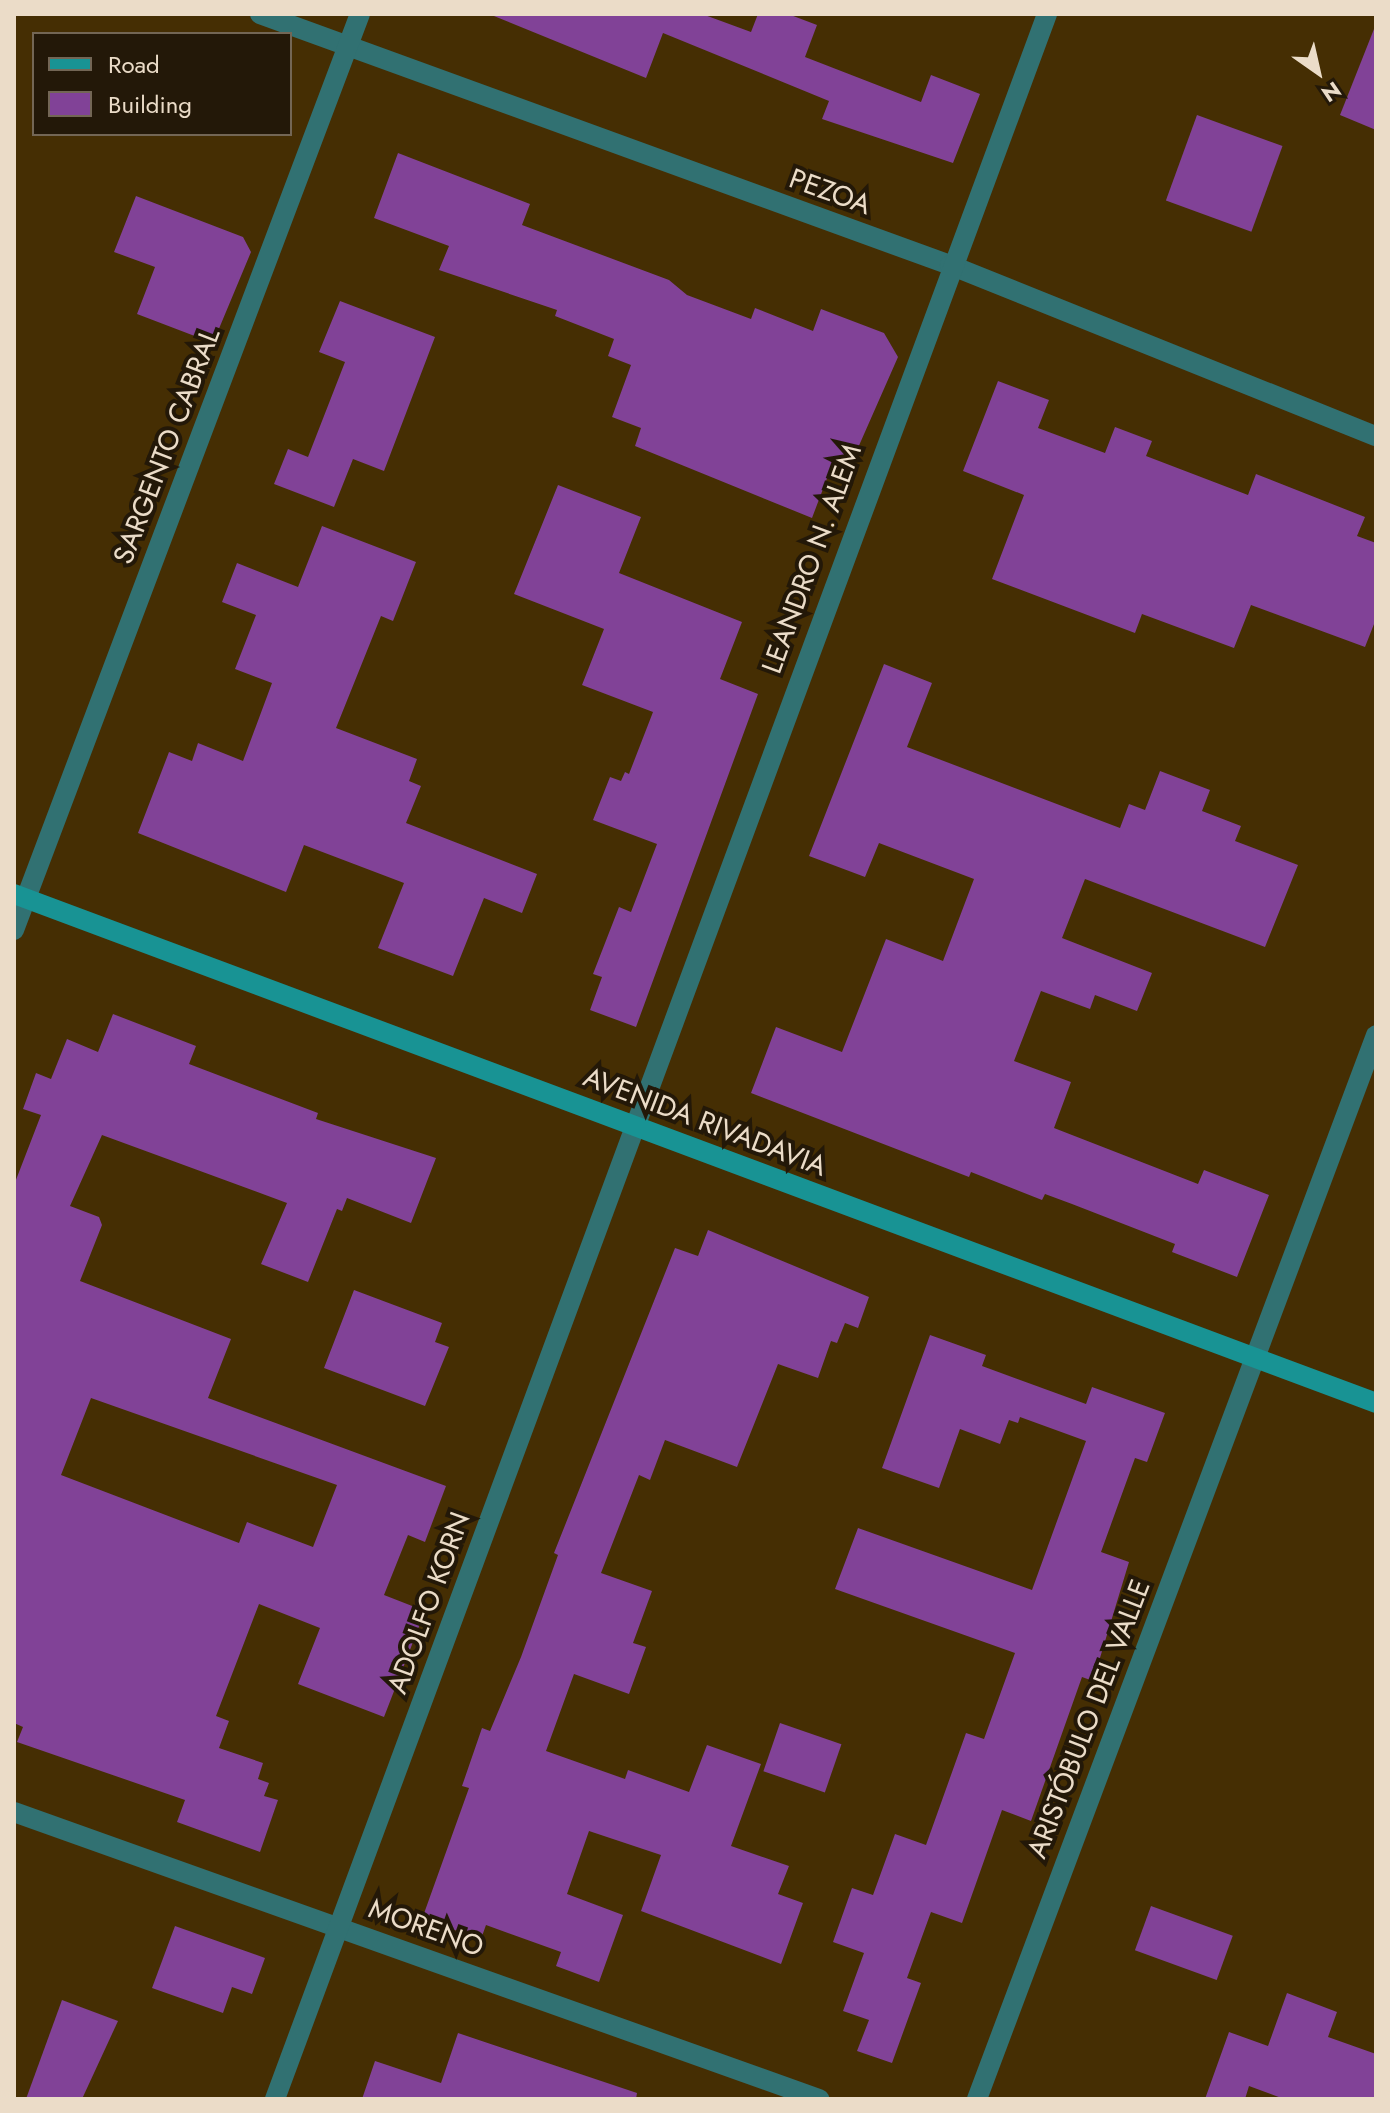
<!DOCTYPE html>
<html>
<head>
<meta charset="utf-8">
<style>
  body { margin:0 }
  #map { position:relative; width:1390px; height:2113px; overflow:hidden; background:#452e03; font-family:Jost,sans-serif }
  div>[style] { position:absolute }
  .building>* { inset:0; background:#814297; transform-origin:0 0 }
  .minor>* { height:20px; margin:-10px; padding:0 10px; transform-origin:10px; border-radius:10px; background:#317172 }
  .secondary>* { height:20px; margin:-10px; padding:0 10px; transform-origin:10px; border-radius:10px; background:#189394 }
  span { translate:-50% -50%; white-space:nowrap; text-align:center; line-height:1.15; -webkit-text-stroke:8px #231808; paint-order:stroke }
  .street-label { font-size:28px; color:#ebdcc8 }
  .frame { position:absolute; inset:0; border:16px solid #ebdcc8; pointer-events:none }
  .legend { position:absolute; left:32px; top:32px; width:260px; height:104px; box-sizing:border-box; background:#231808; border:2px solid #736655; margin:0; padding:10px 14px; list-style:none; font-size:24px; color:#ebdcc8 }
  .legend li { display:flex; align-items:center; gap:16px; height:40px }
  .legend b { width:40px; border:2px solid #736655 }
  .north { position:absolute; left:1278px; top:32px; width:80px; height:80px; -webkit-text-stroke:6px #231808; paint-order:stroke; rotate:146deg; font-size:22px; font-weight:700; line-height:32px; text-align:center; color:#ebdcc8 }
  .north::after { content:''; display:block; margin:auto; width:28px; height:36px; background:#ebdcc8; clip-path:polygon(50% 0,100% 100%,50% 72%,0 100%) }
</style>
</head>
<body>
<div id="map">
  <div class="building">
    <i style="clip-path:polygon(489px 14px,702px 14px,751px 32px,758px 14px,788px 14px,817px 25px,805px 57px,921px 102px,931px 75px,980px 94px,953px 163px,822px 119px,829px 101px,663px 33px,646px 78px)"></i>
    <i style="clip-path:polygon(1374px 29px,1376px 29px,1376px 130px,1340px 115px)"></i>
    <i style="left:1197px;top:115px;width:91px;height:91px;rotate:20deg"></i>
    <i style="clip-path:polygon(398px 153px,530px 204px,522px 225px,669px 280px,687px 295px,751px 319px,755px 308px,813px 331px,821px 309px,884px 333px,898px 357px,850px 466px,834px 460px,812px 518px,635px 446px,641px 428px,612px 417px,631px 365px,608px 356px,614px 339px,555px 316px,557px 310px,439px 270px,449px 246px,374px 218px)"></i>
    <i style="clip-path:polygon(136px 196px,243px 237px,251px 252px,213px 343px,137px 314px,155px 267px,114px 252px)"></i>
    <i style="clip-path:polygon(340px 301px,435px 337px,384px 471px,353px 459px,334px 507px,274px 484px,288px 449px,308px 457px,345px 362px,319px 352px)"></i>
    <i style="clip-path:polygon(998px 381px,1049px 400px,1038px 428px,1105px 453px,1115px 427px,1152px 441px,1146px 456px,1248px 495px,1256px 474px,1365px 517px,1357px 536px,1376px 543px,1376px 619px,1365px 647px,1251px 605px,1234px 648px,1142px 614px,1135px 633px,992px 579px,1024px 495px,963px 471px)"></i>
    <i style="clip-path:polygon(558px 485px,641px 517px,619px 573px,742px 622px,720px 679px,758px 694px,636px 1027px,590px 1010px,602px 977px,593px 974px,619px 907px,631px 912px,657px 844px,593px 820px,610px 777px,621px 781px,625px 772px,629px 774px,653px 712px,582px 685px,604px 629px,514px 594px)"></i>
    <i style="clip-path:polygon(322px 526px,416px 562px,393px 621px,381px 616px,336px 728px,417px 759px,409px 781px,421px 786px,406px 823px,537px 874px,522px 913px,484px 898px,453px 976px,378px 948px,404px 883px,304px 845px,286px 892px,138px 833px,169px 752px,192px 761px,198px 743px,243px 761px,272px 683px,235px 669px,256px 615px,222px 602px,237px 563px,298px 587px)"></i>
    <i style="clip-path:polygon(884px 664px,932px 683px,907px 747px,1120px 828px,1129px 804px,1145px 810px,1160px 771px,1210px 790px,1202px 811px,1241px 826px,1235px 841px,1298px 865px,1265px 947px,1085px 879px,1062px 938px,1152px 973px,1137px 1011px,1095px 995px,1090px 1009px,1041px 991px,1014px 1061px,1071px 1082px,1054px 1128px,1198px 1184px,1204px 1170px,1269px 1195px,1237px 1277px,1172px 1252px,1175px 1244px,1072px 1204px,1045px 1194px,1042px 1200px,971px 1172px,969px 1177px,751px 1093px,776px 1027px,842px 1052px,886px 939px,943px 961px,974px 879px,879px 843px,865px 877px,809px 856px)"></i>
    <i style="clip-path:polygon(evenodd,113px 1014px,196px 1046px,189px 1064px,318px 1113px,316px 1119px,436px 1158px,411px 1223px,347px 1198px,342px 1211px,337px 1209px,308px 1282px,261px 1264px,287px 1203px,102px 1135px,70px 1206px,99px 1217px,102px 1225px,80px 1281px,231px 1339px,208px 1398px,446px 1486px,425px 1542px,408px 1535px,384px 1595px,425px 1611px,384px 1717px,298px 1684px,320px 1628px,259px 1604px,216px 1716px,229px 1721px,219px 1748px,263px 1763px,258px 1779px,269px 1783px,264px 1796px,278px 1800px,260px 1852px,177px 1822px,185px 1800px,17px 1742px,23px 1727px,14px 1723px,14px 1185px,41px 1115px,23px 1109px,36px 1073px,51px 1079px,67px 1039px,98px 1052px,113px 1014px,91px 1398px,337px 1485px,313px 1547px,247px 1522px,239px 1543px,61px 1475px,91px 1398px)"></i>
    <i style="clip-path:polygon(708px 1230px,869px 1297px,858px 1328px,845px 1323px,837px 1343px,831px 1341px,818px 1378px,778px 1364px,737px 1467px,665px 1440px,650px 1480px,639px 1475px,601px 1573px,652px 1591px,633px 1643px,646px 1647px,629px 1694px,574px 1674px,546px 1751px,625px 1779px,628px 1770px,689px 1792px,707px 1745px,761px 1764px,731px 1846px,789px 1866px,778px 1894px,803px 1903px,781px 1964px,641px 1911px,661px 1855px,589px 1831px,567px 1894px,623px 1915px,599px 1982px,556px 1966px,561px 1952px,486px 1925px,481px 1939px,422px 1919px,469px 1788px,462px 1786px,482px 1728px,490px 1731px,521px 1657px,558px 1555px,554px 1553px,675px 1248px,698px 1256px)"></i>
    <i style="clip-path:polygon(354px 1290px,442px 1323px,435px 1342px,449px 1347px,425px 1406px,324px 1368px)"></i>
    <i style="clip-path:polygon(930px 1335px,986px 1355px,982px 1366px,1086px 1404px,1092px 1387px,1165px 1413px,1147px 1462px,1135px 1458px,1101px 1552px,1129px 1562px,1093px 1681px,1082px 1677px,1031px 1821px,1002px 1810px,962px 1923px,931px 1912px,907px 1978px,921px 1983px,892px 2063px,857px 2051px,869px 2020px,843px 2011px,864px 1953px,833px 1942px,852px 1888px,873px 1895px,895px 1834px,926px 1845px,966px 1733px,984px 1739px,1015px 1653px,835px 1589px,858px 1528px,1032px 1590px,1086px 1441px,1020px 1417px,1018px 1423px,1009px 1420px,1000px 1444px,960px 1429px,939px 1488px,882px 1468px)"></i>
    <i style="left:780px;top:1723px;width:65px;height:51px;rotate:19deg"></i>
    <i style="left:1151px;top:1906px;width:87px;height:47px;rotate:20deg"></i>
    <i style="clip-path:polygon(175px 1926px,265px 1958px,252px 1994px,232px 1987px,223px 2013px,152px 1988px)"></i>
    <i style="clip-path:polygon(1287px 1993px,1337px 2012px,1328px 2037px,1376px 2054px,1376px 2099px,1284px 2099px,1249px 2086px,1245px 2099px,1205px 2099px,1229px 2032px,1268px 2046px)"></i>
    <i style="clip-path:polygon(62px 2000px,118px 2021px,82px 2099px,26px 2099px)"></i>
    <i style="clip-path:polygon(458px 2033px,637px 2093px,636px 2099px,362px 2099px,375px 2061px,441px 2083px)"></i>
  </div>
  <div class="minor">
    <i style="left:260px;top:14px;width:734px;rotate:19.99deg"></i>
    <i style="left:950px;top:265px;width:459px;rotate:21.9deg"></i>
    <i style="left:14px;top:930px;width:979px;rotate:-69.31deg"></i>
    <i style="left:14px;top:1812px;width:855px;rotate:19.62deg"></i>
    <i style="left:275px;top:2099px;width:2223px;rotate:-69.68deg"></i>
    <i style="left:977px;top:2099px;width:1136px;rotate:-69.44deg"></i>
  </div>
  <div class="secondary">
    <i style="left:14px;top:894px;width:1454px;rotate:20.49deg"></i>
  </div>
  <div class="street-label">
    <span style="left:830px;top:192px;rotate:20deg">PEZOA</span>
    <span style="left:167px;top:446px;rotate:-69deg">SARGENTO CABRAL</span>
    <span style="left:812px;top:559px;rotate:-70deg">LEANDRO N. ALEM</span>
    <span style="left:705px;top:1122px;rotate:21deg">AVENIDA RIVADAVIA</span>
    <span style="left:429px;top:1603px;rotate:-70deg">ADOLFO KORN</span>
    <span style="left:1089px;top:1719px;rotate:-69deg">ARISTÓBULO DEL VALLE</span>
    <span style="left:426px;top:1928px;rotate:20deg">MORENO</span>
  </div>
  <div class="frame"></div>
  <ul class="legend">
  <li><b style="height:10px;background:#189394"></b>Road</li>
  <li><b style="height:22px;background:#814297"></b>Building</li>
  </ul>
  <div class="north">N</div>
</div>
</body>
</html>
